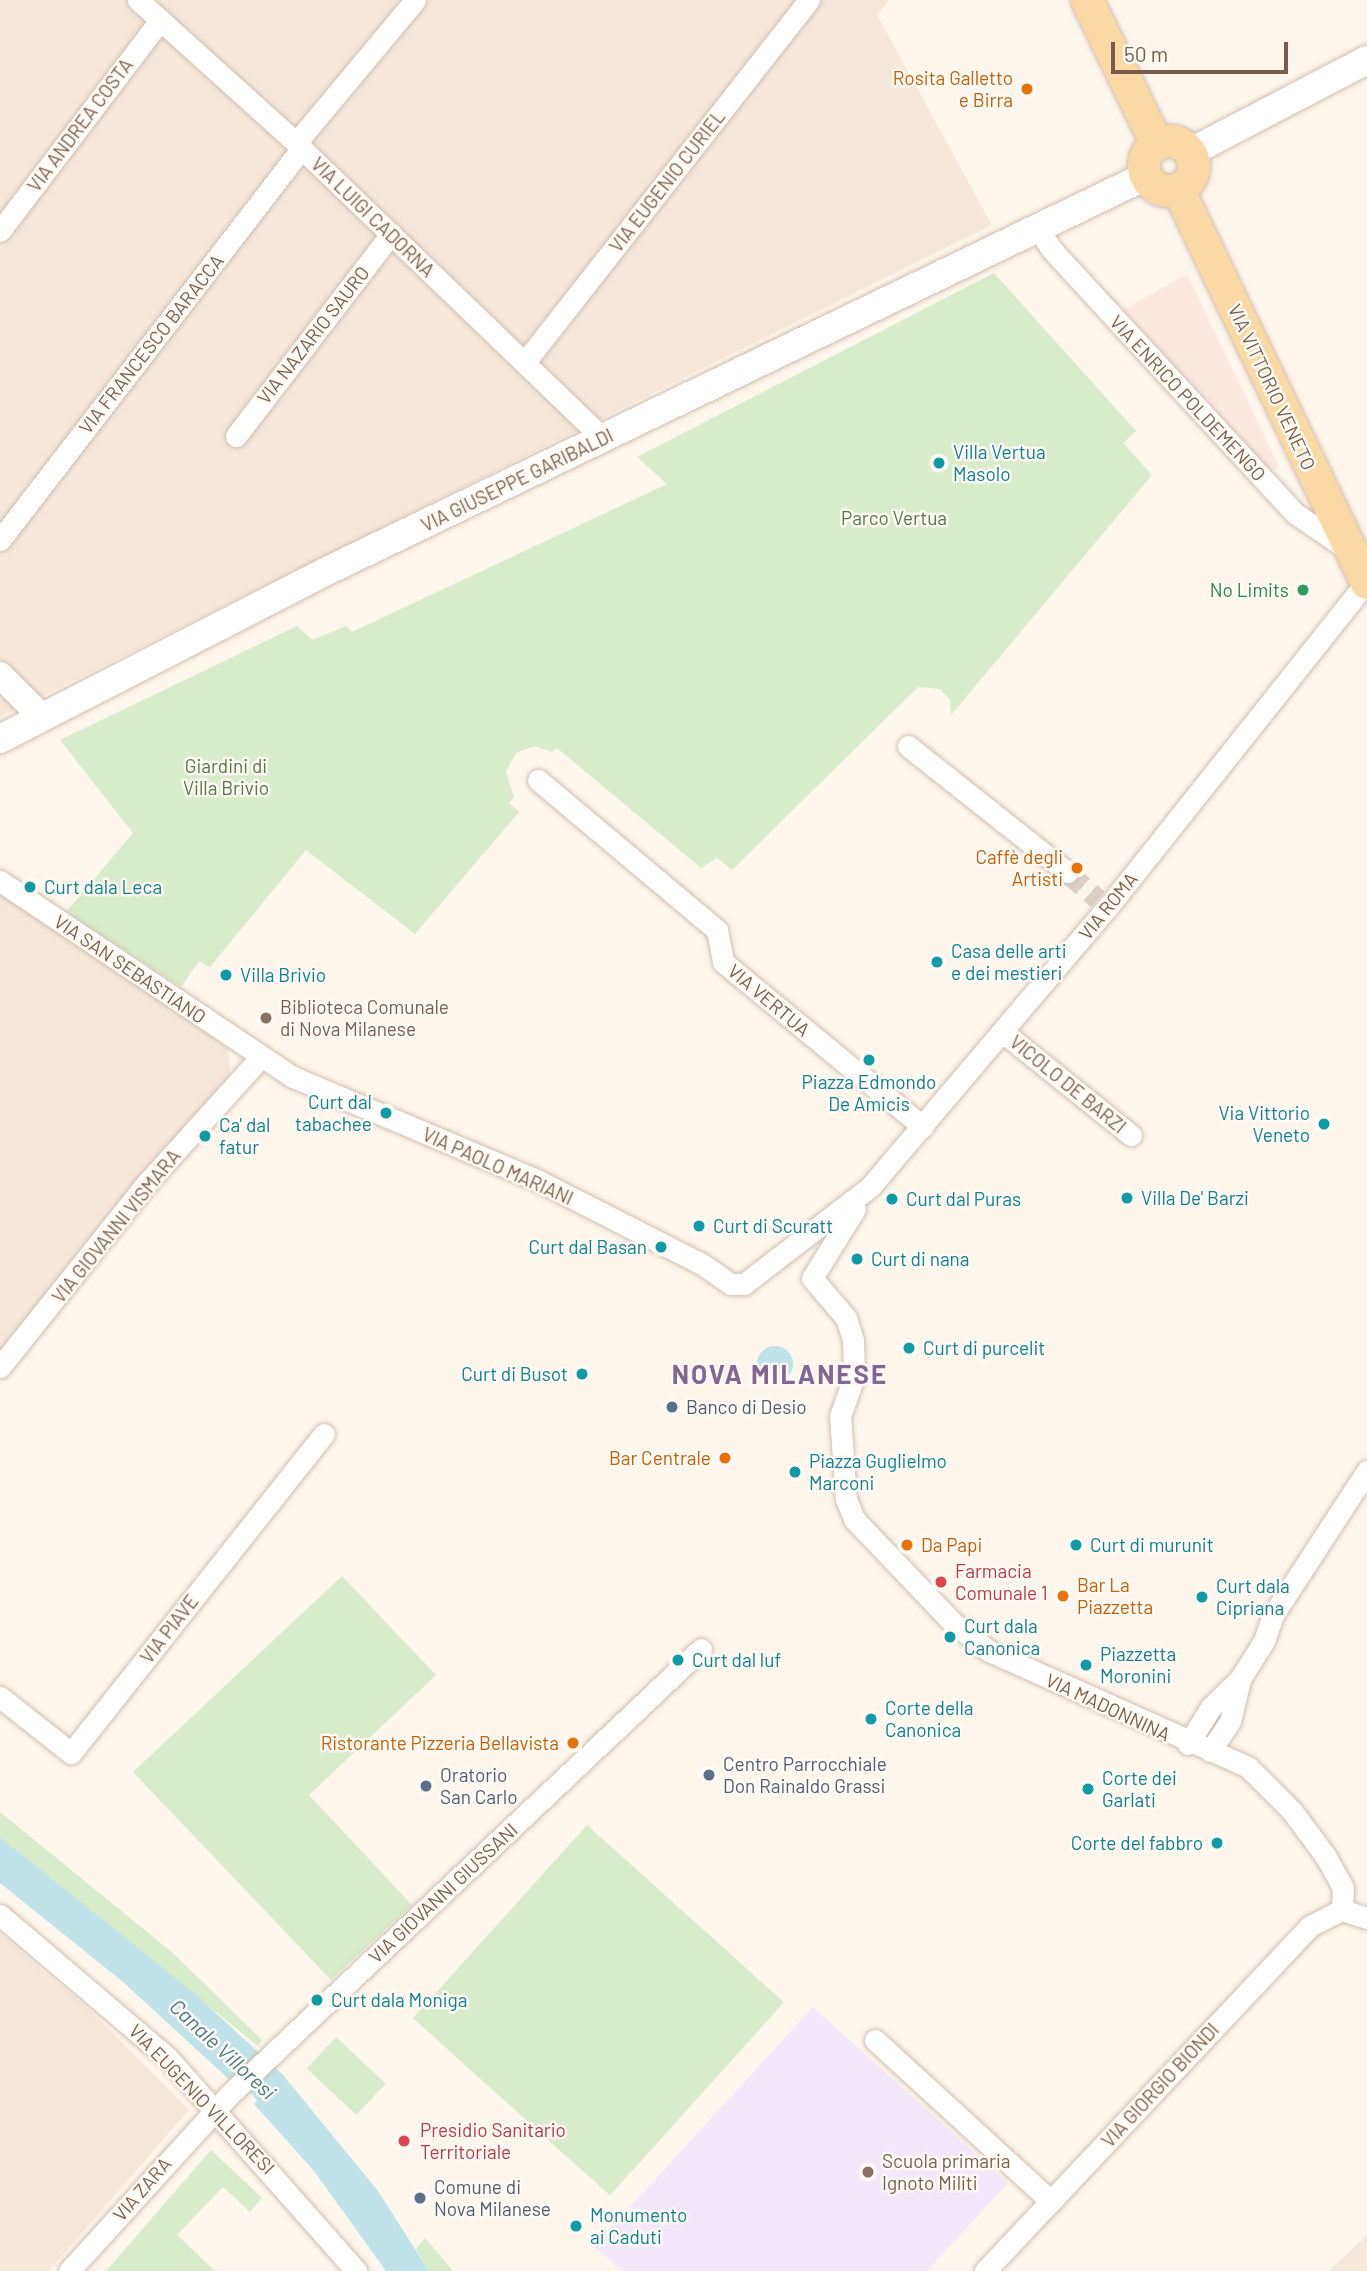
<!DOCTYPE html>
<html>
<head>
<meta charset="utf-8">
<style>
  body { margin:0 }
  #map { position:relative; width:1367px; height:2271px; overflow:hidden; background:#fdf6ec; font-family:Barlow,sans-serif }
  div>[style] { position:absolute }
  .residential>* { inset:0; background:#f5e8da }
  .commercial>* { inset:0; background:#fde8e0 }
  .education>* { inset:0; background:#f3e8fa }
  .green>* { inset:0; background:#d8ecc9; transform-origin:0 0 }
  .water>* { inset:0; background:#bfe3e8 }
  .round { border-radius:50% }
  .minor-tunnel>* { height:21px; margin-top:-10.5px; transform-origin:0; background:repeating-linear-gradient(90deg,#dcd0c4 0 21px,transparent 0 31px) }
  .roads { filter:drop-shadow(0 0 2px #d1beb0) drop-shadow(0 0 2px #d1beb0) }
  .minor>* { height:21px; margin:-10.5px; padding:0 10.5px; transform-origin:10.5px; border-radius:10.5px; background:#fff }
  .tertiary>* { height:26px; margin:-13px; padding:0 13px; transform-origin:13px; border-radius:13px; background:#fff }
  .secondary>* { height:28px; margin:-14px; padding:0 14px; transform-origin:14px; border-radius:14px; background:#fff }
  .primary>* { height:32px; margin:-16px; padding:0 16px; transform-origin:16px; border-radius:16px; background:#fbd9a5 }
  .primary>.ring { margin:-16px; padding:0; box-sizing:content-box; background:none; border:32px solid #fbd9a5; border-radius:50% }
  .dots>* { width:19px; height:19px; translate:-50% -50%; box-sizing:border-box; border:4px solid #fffaf3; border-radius:50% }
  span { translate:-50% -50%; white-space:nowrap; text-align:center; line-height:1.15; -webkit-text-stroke:5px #fffaf3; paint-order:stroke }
  .food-label { font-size:19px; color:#c56008 }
  .right { translate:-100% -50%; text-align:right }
  .left { translate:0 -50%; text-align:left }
  .street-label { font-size:19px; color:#7a5c4d }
  .culture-label { font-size:19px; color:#0d838f }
  .park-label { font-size:19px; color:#537a41 }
  .leisure-label { font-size:19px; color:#27864d }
  .education-label { font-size:19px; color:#785e54 }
  .service-label { font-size:19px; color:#4e5e75 }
  .health-label { font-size:19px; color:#be3a42 }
  .water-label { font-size:21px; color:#437c86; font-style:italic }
  .district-label { font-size:26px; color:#846695; font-weight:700; letter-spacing:2px }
  .scale { position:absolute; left:1111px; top:42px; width:177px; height:32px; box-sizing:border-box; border:4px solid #7a5c4d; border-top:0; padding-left:9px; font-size:21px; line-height:24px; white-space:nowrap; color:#7a5c4d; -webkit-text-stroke:5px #fffaf3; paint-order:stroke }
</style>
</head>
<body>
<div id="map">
  <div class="residential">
    <i style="clip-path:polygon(0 0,889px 0,877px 15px,992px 225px,0 717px)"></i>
    <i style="clip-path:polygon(0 891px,228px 1047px,231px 1080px,0 1352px)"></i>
    <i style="clip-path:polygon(0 1934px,88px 2008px,189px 2110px,49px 2271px,0 2271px)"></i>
    <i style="clip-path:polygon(1367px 2235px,1367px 2271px,1329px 2271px)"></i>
  </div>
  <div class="commercial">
    <i style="clip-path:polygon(1187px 274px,1279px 467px,1265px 475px,1116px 314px)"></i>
  </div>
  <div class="education">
    <i style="clip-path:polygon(813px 2007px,1008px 2183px,927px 2271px,622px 2271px,594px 2246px)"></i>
  </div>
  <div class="green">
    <i style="clip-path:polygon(994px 273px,1136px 431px,1123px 443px,1152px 475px,951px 715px,950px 700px,940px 689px,918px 687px,732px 870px,717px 858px,701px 868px,557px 748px,552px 752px,535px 746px,516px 753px,506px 772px,514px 797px,509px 803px,519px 812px,415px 934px,306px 850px,210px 967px,199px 961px,181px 987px,66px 912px,133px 833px,60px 740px,297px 626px,312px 640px,346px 626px,352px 632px,667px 484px,637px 457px)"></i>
    <i style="clip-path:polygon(342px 1576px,436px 1675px,309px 1795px,412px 1905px,331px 1980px,133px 1772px)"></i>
    <i style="clip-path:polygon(0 1812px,173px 1953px,262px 2040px,258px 2046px,0 1837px)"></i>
    <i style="left:587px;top:1825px;width:265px;height:260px;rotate:42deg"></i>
    <i style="left:336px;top:2037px;width:68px;height:43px;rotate:43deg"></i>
    <i style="clip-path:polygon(211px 2150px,262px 2198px,250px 2212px,223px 2187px,177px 2235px,215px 2271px,106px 2271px)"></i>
    <i style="clip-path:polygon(425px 2238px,453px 2271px,429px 2271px,416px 2249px)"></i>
  </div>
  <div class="water">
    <i class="round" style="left:757px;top:1346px;width:36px;height:36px"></i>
    <i style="clip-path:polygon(0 1837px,193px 1992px,283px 2075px,378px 2191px,429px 2271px,386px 2271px,314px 2171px,254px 2104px,257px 2101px,252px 2094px,244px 2093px,123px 1982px,0 1883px)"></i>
  </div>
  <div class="minor-tunnel">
    <i style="left:1067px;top:872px;width:41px;rotate:41.1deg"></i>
  </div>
  <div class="roads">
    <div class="minor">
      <i style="left:138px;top:0;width:213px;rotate:42.1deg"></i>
      <i style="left:296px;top:143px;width:426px;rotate:43.9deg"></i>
      <i style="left:296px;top:143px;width:186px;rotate:-50.2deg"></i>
      <i style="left:1038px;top:229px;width:25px;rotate:56deg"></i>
      <i style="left:1052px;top:250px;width:359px;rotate:47.3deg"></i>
      <i style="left:1296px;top:514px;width:65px;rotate:34.4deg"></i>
      <i style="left:0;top:231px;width:265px;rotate:-52.8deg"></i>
      <i style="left:525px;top:362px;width:460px;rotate:-51.9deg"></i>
      <i style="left:236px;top:436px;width:255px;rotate:-52.5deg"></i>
      <i style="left:0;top:540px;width:495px;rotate:-52.4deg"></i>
      <i style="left:908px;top:746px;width:203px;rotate:38.4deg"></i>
      <i style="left:538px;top:780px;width:234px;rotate:40deg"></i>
      <i style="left:717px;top:930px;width:33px;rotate:79deg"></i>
      <i style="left:723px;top:962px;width:259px;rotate:39.5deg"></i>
      <i style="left:0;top:881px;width:353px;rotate:33.8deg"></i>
      <i style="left:293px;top:1077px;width:267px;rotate:22.9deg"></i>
      <i style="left:539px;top:1181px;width:183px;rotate:27deg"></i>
      <i style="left:702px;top:1264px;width:35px;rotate:35deg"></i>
      <i style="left:731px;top:1284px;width:13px"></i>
      <i style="left:744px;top:1284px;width:159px;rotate:-37.6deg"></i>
      <i style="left:870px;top:1187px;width:366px;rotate:-49.7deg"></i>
      <i style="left:1107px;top:908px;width:418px;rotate:-51.5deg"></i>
      <i style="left:1004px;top:1033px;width:163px;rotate:38.8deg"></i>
      <i style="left:855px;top:1209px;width:81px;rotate:121.9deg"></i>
      <i style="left:812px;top:1278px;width:52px;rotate:49.6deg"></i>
      <i style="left:846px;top:1318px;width:23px;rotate:72deg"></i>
      <i style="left:853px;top:1340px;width:37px;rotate:88deg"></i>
      <i style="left:854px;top:1377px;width:41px;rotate:109.7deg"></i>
      <i style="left:840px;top:1416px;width:83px;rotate:85.9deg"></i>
      <i style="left:846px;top:1499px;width:22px;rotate:68deg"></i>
      <i style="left:854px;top:1519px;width:142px;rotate:46.4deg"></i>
      <i style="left:952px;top:1622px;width:47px;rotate:38.1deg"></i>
      <i style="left:989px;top:1651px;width:284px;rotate:24.1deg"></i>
      <i style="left:1248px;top:1767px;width:62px;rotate:45deg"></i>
      <i style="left:1292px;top:1811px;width:57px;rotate:53.5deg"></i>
      <i style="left:1326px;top:1857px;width:35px;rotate:61deg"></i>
      <i style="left:1343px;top:1888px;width:22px;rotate:93deg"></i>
      <i style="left:0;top:1367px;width:236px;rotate:-51.4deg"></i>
      <i style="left:147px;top:1183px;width:169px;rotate:-47.9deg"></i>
      <i style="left:0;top:1697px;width:90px;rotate:38.3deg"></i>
      <i style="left:71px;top:1753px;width:407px;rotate:-51.6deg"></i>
      <i style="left:1188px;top:1744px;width:44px;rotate:-58.1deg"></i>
      <i style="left:1211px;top:1707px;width:40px;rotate:-44deg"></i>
      <i style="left:1240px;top:1679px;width:45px;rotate:-57.7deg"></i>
      <i style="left:1264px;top:1641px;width:28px;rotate:-71deg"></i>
      <i style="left:1273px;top:1615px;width:172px;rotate:-56.9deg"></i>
      <i style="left:1210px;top:1751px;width:36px;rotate:-56deg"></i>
      <i style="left:1230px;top:1721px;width:42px;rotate:-76.3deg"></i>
      <i style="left:0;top:1915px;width:219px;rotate:40.4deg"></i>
      <i style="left:167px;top:2057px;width:286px;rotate:48.5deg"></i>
      <i style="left:875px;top:2040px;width:239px;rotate:42.5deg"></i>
      <i style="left:69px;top:2271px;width:239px;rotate:-47.7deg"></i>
      <i style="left:230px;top:2094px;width:648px;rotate:-43.37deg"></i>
      <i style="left:985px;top:2271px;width:474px;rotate:-46.7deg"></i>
      <i style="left:1310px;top:1926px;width:36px;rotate:-27deg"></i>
      <i style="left:1342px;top:1910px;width:26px;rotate:18deg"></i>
    </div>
    <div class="tertiary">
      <i style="left:0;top:675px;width:59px;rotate:45deg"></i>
    </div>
    <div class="secondary">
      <i style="left:1189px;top:153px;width:201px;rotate:-27.6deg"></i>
      <i style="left:0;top:739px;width:370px;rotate:-27.2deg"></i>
      <i style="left:329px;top:570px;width:907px;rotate:-25.75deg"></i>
    </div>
    <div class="primary">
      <i style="left:1087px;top:0;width:160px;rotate:64.1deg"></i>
      <i class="ring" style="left:1144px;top:141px;width:18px;height:18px"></i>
      <i style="left:1178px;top:189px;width:437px;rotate:64.4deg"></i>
    </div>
  </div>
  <div class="dots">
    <i style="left:1027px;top:89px;background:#e8710a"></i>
    <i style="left:939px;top:463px;background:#0f9aa8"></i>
    <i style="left:1303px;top:590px;background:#2e9e5b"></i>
    <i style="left:1077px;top:868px;background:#e8710a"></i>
    <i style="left:30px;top:887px;background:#0f9aa8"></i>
    <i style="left:937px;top:962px;background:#0f9aa8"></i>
    <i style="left:226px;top:975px;background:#0f9aa8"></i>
    <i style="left:266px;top:1018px;background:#8d6e63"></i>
    <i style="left:869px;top:1060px;background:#0f9aa8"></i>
    <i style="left:386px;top:1113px;background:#0f9aa8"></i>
    <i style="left:1324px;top:1124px;background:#0f9aa8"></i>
    <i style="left:205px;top:1136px;background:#0f9aa8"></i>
    <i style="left:1127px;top:1198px;background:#0f9aa8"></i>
    <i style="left:892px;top:1199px;background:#0f9aa8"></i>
    <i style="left:699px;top:1226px;background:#0f9aa8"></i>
    <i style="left:661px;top:1247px;background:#0f9aa8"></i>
    <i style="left:857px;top:1259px;background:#0f9aa8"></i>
    <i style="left:909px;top:1348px;background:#0f9aa8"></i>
    <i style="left:582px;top:1374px;background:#0f9aa8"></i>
    <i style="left:672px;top:1407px;background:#5c6f8a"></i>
    <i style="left:725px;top:1458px;background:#e8710a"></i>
    <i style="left:795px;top:1472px;background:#0f9aa8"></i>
    <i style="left:907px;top:1545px;background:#e8710a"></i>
    <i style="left:1076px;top:1545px;background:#0f9aa8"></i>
    <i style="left:941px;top:1582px;background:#e0444e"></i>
    <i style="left:1063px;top:1596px;background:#e8710a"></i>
    <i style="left:1202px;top:1597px;background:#0f9aa8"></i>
    <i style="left:950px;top:1637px;background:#0f9aa8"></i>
    <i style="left:678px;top:1660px;background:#0f9aa8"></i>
    <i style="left:1086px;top:1665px;background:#0f9aa8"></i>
    <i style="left:871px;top:1719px;background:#0f9aa8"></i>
    <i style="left:573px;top:1743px;background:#e8710a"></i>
    <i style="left:709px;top:1775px;background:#5c6f8a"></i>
    <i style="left:426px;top:1786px;background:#5c6f8a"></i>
    <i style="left:1088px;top:1789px;background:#0f9aa8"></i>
    <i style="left:1217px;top:1843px;background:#0f9aa8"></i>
    <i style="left:317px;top:2000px;background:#0f9aa8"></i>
    <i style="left:404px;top:2141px;background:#e0444e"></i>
    <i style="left:868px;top:2172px;background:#8d6e63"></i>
    <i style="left:420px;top:2198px;background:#5c6f8a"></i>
    <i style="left:576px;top:2226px;background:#0f9aa8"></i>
  </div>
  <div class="food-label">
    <span class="right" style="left:1013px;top:89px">Rosita Galletto<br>e Birra</span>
    <span class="right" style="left:1063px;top:868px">Caffè degli<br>Artisti</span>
    <span class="right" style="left:711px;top:1458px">Bar Centrale</span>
    <span class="left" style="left:921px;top:1545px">Da Papi</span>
    <span class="left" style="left:1077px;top:1596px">Bar La<br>Piazzetta</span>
    <span class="right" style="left:559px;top:1743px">Ristorante Pizzeria Bellavista</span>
  </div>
  <div class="street-label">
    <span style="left:80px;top:125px;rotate:-53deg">VIA ANDREA COSTA</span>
    <span style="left:667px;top:181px;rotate:-52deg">VIA EUGENIO CURIEL</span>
    <span style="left:373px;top:217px;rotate:44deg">VIA LUIGI CADORNA</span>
    <span style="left:313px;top:335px;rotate:-52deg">VIA NAZARIO SAURO</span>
    <span style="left:151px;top:344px;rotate:-52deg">VIA FRANCESCO BARACCA</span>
    <span style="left:1272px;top:387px;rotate:65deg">VIA VITTORIO VENETO</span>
    <span style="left:1188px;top:398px;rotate:47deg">VIA ENRICO POLDEMENGO</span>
    <span style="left:517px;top:480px;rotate:-26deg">VIA GIUSEPPE GARIBALDI</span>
    <span style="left:1108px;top:906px;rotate:-51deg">VIA ROMA</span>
    <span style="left:130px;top:969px;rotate:34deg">VIA SAN SEBASTIANO</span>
    <span style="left:769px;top:1000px;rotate:40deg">VIA VERTUA</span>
    <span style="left:1068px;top:1084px;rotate:39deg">VICOLO DE BARZI</span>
    <span style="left:498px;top:1166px;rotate:24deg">VIA PAOLO MARIANI</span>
    <span style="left:116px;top:1226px;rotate:-51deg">VIA GIOVANNI VISMARA</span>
    <span style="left:169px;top:1629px;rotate:-52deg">VIA PIAVE</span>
    <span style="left:1108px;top:1707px;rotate:25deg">VIA MADONNINA</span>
    <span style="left:443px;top:1893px;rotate:-43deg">VIA GIOVANNI GIUSSANI</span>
    <span style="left:1160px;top:2085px;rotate:-47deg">VIA GIORGIO BIONDI</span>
    <span style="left:202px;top:2099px;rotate:46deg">VIA EUGENIO VILLORESI</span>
    <span style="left:142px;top:2189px;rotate:-49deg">VIA ZARA</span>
  </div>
  <div class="culture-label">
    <span class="left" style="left:953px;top:463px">Villa Vertua<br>Masolo</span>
    <span class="left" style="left:44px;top:887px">Curt dala Leca</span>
    <span class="left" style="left:951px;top:962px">Casa delle arti<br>e dei mestieri</span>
    <span class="left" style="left:240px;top:975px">Villa Brivio</span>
    <span style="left:869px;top:1093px">Piazza Edmondo<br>De Amicis</span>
    <span class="right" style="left:372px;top:1113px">Curt dal<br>tabachee</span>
    <span class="right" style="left:1310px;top:1124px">Via Vittorio<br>Veneto</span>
    <span class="left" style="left:219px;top:1136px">Ca' dal<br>fatur</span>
    <span class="left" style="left:1141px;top:1198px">Villa De' Barzi</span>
    <span class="left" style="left:906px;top:1199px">Curt dal Puras</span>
    <span class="left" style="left:713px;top:1226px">Curt di Scuratt</span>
    <span class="right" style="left:647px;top:1247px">Curt dal Basan</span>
    <span class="left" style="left:871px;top:1259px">Curt di nana</span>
    <span class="left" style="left:923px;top:1348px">Curt di purcelit</span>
    <span class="right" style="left:568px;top:1374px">Curt di Busot</span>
    <span class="left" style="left:809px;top:1472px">Piazza Guglielmo<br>Marconi</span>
    <span class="left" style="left:1090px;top:1545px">Curt di murunit</span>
    <span class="left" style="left:1216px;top:1597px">Curt dala<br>Cipriana</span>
    <span class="left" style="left:964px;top:1637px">Curt dala<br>Canonica</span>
    <span class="left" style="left:1100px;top:1665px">Piazzetta<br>Moronini</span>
    <span class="left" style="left:692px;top:1660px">Curt dal luf</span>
    <span class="left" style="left:885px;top:1719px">Corte della<br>Canonica</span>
    <span class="left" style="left:1102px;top:1789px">Corte dei<br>Garlati</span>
    <span class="right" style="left:1203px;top:1843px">Corte del fabbro</span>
    <span class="left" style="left:331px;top:2000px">Curt dala Moniga</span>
    <span class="left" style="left:590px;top:2226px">Monumento<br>ai Caduti</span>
  </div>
  <div class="park-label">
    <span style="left:894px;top:518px">Parco Vertua</span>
    <span style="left:226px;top:777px">Giardini di<br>Villa Brivio</span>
  </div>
  <div class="leisure-label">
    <span class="right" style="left:1289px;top:590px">No Limits</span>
  </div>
  <div class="education-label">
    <span class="left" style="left:280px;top:1018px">Biblioteca Comunale<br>di Nova Milanese</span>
    <span class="left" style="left:882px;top:2172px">Scuola primaria<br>Ignoto Militi</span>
  </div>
  <div class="service-label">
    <span class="left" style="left:686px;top:1407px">Banco di Desio</span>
    <span class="left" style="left:723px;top:1775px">Centro Parrocchiale<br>Don Rainaldo Grassi</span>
    <span class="left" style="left:440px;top:1786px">Oratorio<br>San Carlo</span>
    <span class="left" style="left:434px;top:2198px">Comune di<br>Nova Milanese</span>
  </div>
  <div class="health-label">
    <span class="left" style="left:955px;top:1582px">Farmacia<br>Comunale 1</span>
    <span class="left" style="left:420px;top:2141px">Presidio Sanitario<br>Territoriale</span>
  </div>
  <div class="water-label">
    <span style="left:223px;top:2049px;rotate:43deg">Canale Villoresi</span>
  </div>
  <div class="district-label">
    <span style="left:780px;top:1374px">NOVA MILANESE</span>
  </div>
  <div class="scale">50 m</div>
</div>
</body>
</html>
